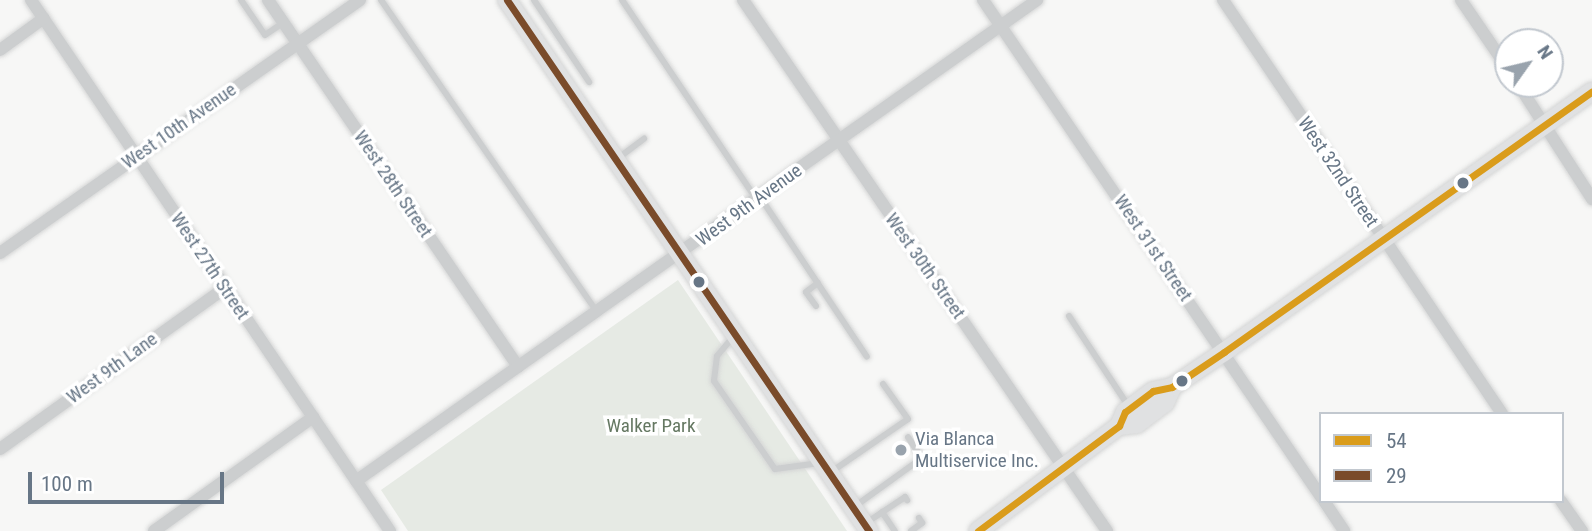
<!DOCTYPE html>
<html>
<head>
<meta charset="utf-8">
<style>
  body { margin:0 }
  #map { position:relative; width:1592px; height:531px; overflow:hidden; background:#f7f7f6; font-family:"Roboto Condensed",sans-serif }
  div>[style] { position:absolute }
  .green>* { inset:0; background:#e6eae4 }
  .roads { filter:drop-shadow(0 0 2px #d4d5d5) drop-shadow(0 0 2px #d4d5d5) }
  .lane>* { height:6px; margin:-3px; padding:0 3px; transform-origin:3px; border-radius:3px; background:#cccecf }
  .street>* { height:12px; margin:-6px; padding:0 6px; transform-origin:6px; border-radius:6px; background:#cccecf }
  .secondary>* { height:18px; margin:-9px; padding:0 9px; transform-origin:9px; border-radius:9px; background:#e0e1e2 }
  .bus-1>* { height:7px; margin:-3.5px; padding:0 3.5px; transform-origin:3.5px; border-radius:3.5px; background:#da9c1b }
  .bus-2>* { height:7px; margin:-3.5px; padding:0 3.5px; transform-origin:3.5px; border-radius:3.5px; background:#7a4b2a }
  .dots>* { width:19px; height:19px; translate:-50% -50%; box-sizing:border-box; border:4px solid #fff; border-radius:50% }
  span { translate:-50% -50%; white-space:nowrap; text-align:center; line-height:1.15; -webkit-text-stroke:7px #fff; paint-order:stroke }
  .street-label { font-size:19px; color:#677686 }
  .park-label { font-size:19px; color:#657862 }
  .poi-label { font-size:19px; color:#677686 }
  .left { translate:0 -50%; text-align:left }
  .legend { position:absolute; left:1319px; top:412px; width:245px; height:91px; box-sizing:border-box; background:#fff; border:2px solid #c2c8cf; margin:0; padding:9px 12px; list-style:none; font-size:21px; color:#677686 }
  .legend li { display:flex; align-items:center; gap:14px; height:35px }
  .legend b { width:35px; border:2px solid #c2c8cf }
  .north { position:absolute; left:1494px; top:28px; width:70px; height:70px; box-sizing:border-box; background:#fff; border:2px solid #c2c8cf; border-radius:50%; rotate:56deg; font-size:19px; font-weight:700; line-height:28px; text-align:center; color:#677686 }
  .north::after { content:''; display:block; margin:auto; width:24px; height:32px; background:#99a3ad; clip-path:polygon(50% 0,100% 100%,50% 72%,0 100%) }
  .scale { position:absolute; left:28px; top:472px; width:196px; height:32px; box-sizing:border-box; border:4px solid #677686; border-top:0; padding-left:9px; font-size:21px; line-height:24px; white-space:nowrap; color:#677686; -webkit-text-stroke:5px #fff; paint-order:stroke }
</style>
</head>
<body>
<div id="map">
  <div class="green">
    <i style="clip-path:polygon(678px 280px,847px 531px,408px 531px,381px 490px)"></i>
  </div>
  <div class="roads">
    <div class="lane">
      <i style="left:241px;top:0;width:42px;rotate:55.6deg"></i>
      <i style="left:265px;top:35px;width:22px;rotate:-34deg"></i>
      <i style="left:381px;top:0;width:379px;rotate:55.3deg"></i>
      <i style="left:534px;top:0;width:99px;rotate:56.1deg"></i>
      <i style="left:622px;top:0;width:240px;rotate:56deg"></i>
      <i style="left:617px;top:159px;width:34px;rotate:-37deg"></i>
      <i style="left:760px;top:197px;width:192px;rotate:56.2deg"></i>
      <i style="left:816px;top:306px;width:17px;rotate:-126deg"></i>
      <i style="left:806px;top:292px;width:15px;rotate:-37deg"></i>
      <i style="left:1069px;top:316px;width:109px;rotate:56.6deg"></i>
      <i style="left:733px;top:337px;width:25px;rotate:130deg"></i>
      <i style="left:717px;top:356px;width:25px;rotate:97deg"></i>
      <i style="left:714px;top:381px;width:107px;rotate:55.3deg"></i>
      <i style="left:775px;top:469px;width:45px;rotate:-7.6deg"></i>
      <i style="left:831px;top:472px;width:93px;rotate:-34.5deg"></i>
      <i style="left:908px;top:419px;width:43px;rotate:-125.5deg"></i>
      <i style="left:854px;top:507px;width:84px;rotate:-35.8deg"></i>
      <i style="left:922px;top:458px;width:25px;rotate:-124deg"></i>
      <i style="left:882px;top:512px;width:23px;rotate:56deg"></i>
      <i style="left:866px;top:523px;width:47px;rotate:-33.7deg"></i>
      <i style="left:905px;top:497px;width:4px;rotate:56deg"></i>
      <i style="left:911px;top:531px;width:14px;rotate:-36deg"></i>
      <i style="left:922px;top:523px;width:6px;rotate:-121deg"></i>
    </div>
    <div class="street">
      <i style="left:31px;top:0;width:641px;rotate:55.94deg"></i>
      <i style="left:268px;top:0;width:444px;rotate:55.7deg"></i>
      <i style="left:743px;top:0;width:644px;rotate:55.57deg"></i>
      <i style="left:983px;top:0;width:601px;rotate:55.78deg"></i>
      <i style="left:1223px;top:0;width:499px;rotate:56deg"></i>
      <i style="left:1461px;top:0;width:83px;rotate:55.7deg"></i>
      <i style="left:0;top:50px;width:54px;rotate:-36deg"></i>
      <i style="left:1518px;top:84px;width:137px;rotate:57.2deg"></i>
      <i style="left:0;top:253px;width:440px;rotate:-35.1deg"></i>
      <i style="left:0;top:449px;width:277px;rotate:-35.6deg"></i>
      <i style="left:356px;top:481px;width:834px;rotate:-35.23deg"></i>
      <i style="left:1324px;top:501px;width:36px;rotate:56deg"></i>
      <i style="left:1561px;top:501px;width:37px;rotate:55deg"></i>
      <i style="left:154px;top:531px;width:196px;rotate:-35.6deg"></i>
    </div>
    <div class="secondary">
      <i style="left:507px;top:0;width:643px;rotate:55.72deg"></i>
      <i style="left:1119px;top:426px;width:18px;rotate:-6deg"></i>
      <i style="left:1137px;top:424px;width:35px;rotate:-37deg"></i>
      <i style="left:1165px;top:403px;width:17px;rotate:-66deg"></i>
      <i style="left:978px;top:531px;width:176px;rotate:-36.7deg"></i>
      <i style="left:1119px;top:426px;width:15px;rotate:-67deg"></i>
      <i style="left:1125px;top:412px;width:35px;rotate:-37deg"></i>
      <i style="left:1153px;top:391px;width:19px;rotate:-12deg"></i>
      <i style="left:1172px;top:387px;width:63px;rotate:-33.9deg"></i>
      <i style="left:1224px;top:352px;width:451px;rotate:-35.3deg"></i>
    </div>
  </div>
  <div class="bus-1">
    <i style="left:978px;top:531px;width:176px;rotate:-36.7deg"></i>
    <i style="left:1119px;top:426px;width:15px;rotate:-67deg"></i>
    <i style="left:1125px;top:412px;width:35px;rotate:-37deg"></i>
    <i style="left:1153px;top:391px;width:19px;rotate:-12deg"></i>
    <i style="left:1172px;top:387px;width:63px;rotate:-33.9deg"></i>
    <i style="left:1224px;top:352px;width:451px;rotate:-35.3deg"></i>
  </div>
  <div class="bus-2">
    <i style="left:507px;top:0;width:643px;rotate:55.72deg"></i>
  </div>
  <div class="dots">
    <i style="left:1463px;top:183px;background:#677686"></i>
    <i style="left:699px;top:282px;background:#677686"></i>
    <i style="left:1182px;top:381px;background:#677686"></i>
    <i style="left:901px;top:450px;background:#99a3ad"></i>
  </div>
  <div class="street-label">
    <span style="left:179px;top:126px;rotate:-35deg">West 10th Avenue</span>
    <span style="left:1338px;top:172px;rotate:56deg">West 32nd Street</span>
    <span style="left:393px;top:184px;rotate:56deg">West 28th Street</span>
    <span style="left:749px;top:205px;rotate:-36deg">West 9th Avenue</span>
    <span style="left:1153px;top:248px;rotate:56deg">West 31st Street</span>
    <span style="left:210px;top:266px;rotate:56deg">West 27th Street</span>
    <span style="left:925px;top:266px;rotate:55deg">West 30th Street</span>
    <span style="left:112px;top:368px;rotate:-36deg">West 9th Lane</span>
  </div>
  <div class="park-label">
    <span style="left:651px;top:426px">Walker Park</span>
  </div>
  <div class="poi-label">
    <span class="left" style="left:915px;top:450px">Via Blanca<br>Multiservice Inc.</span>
  </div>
  <ul class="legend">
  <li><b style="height:9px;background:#da9c1b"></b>54</li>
  <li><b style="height:9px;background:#7a4b2a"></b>29</li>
  </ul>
  <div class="north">N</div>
  <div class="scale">100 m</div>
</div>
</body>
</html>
